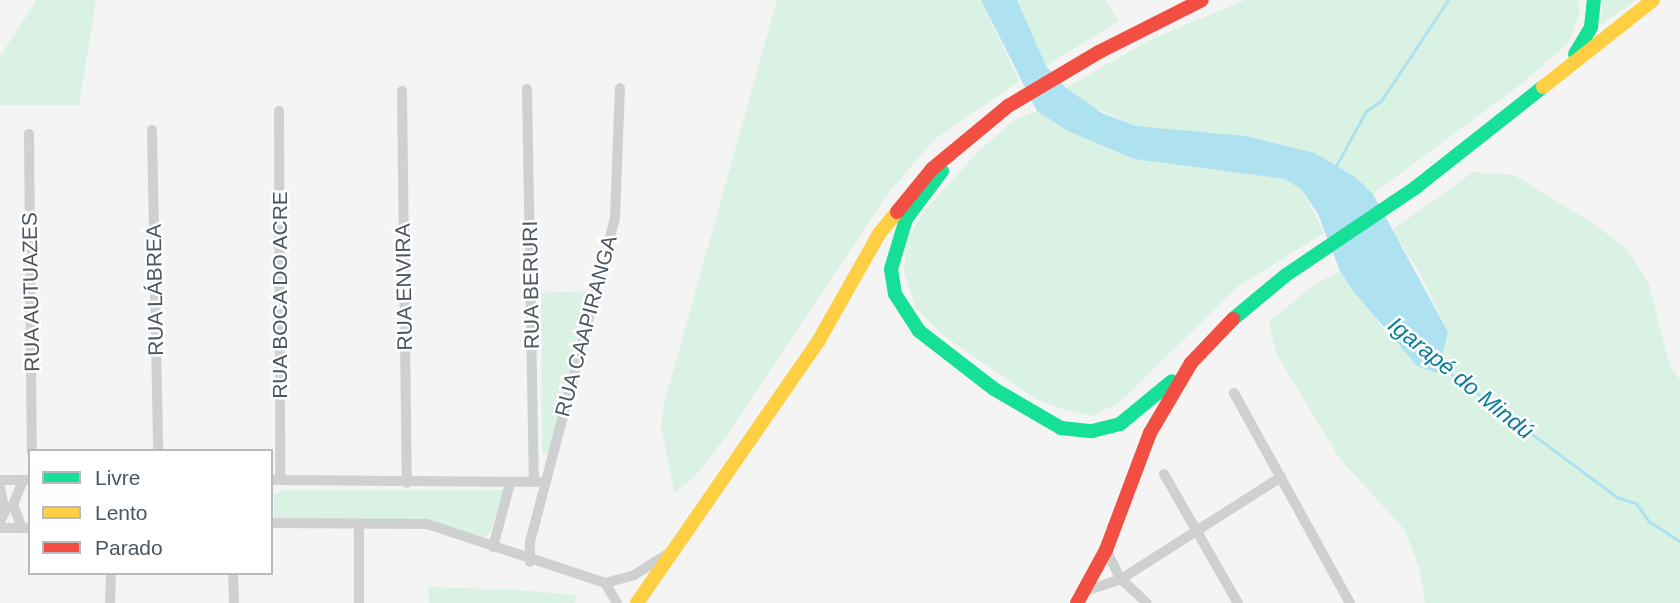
<!DOCTYPE html>
<html>
<head>
<meta charset="utf-8">
<style>
  body { margin:0 }
  #map { position:relative; width:1680px; height:603px; overflow:hidden; background:#f4f4f4; font-family:Helvetica,sans-serif }
  div>[style] { position:absolute }
  .green>* { inset:0; background:#d9f2e3 }
  .water>* { inset:0; background:#aee2f0 }
  .stream>* { height:2.5px; margin:-1.25px; padding:0 1.25px; transform-origin:1.25px; border-radius:1.25px; background:#aee2f0 }
  .street>* { height:10px; margin:-5px; padding:0 5px; transform-origin:5px; border-radius:5px; background:#ced0d2 }
  .fast>* { height:14px; margin:-7px; padding:0 7px; transform-origin:7px; border-radius:7px; background:#16e098 }
  .slow>* { height:14px; margin:-7px; padding:0 7px; transform-origin:7px; border-radius:7px; background:#ffcf43 }
  .jam>* { height:14px; margin:-7px; padding:0 7px; transform-origin:7px; border-radius:7px; background:#f24e42 }
  span { translate:-50% -50%; white-space:nowrap; text-align:center; line-height:1.15; -webkit-text-stroke:5px #fff; paint-order:stroke }
  .street-label { font-size:21px; color:#4a5661 }
  .water-label { font-size:23px; color:#0c7c9b; font-style:italic }
  .legend { position:absolute; left:28px; top:449px; width:245px; height:126px; box-sizing:border-box; background:#fff; border:2px solid #b7bbc0; margin:0; padding:9px 12px; list-style:none; font-size:21px; color:#4a5661 }
  .legend li { display:flex; align-items:center; gap:14px; height:35px }
  .legend b { width:35px; border:2px solid #b7bbc0 }
</style>
</head>
<body>
<div id="map">
  <div class="green">
    <i style="clip-path:polygon(37px 0,96px 0,79px 105px,0 105px,0 56px)"></i>
    <i style="clip-path:polygon(777px 0,981px 0,1019px 81px,935px 139px,886px 196px,731px 430px,697px 474px,675px 493px,661px 427px,664px 404px)"></i>
    <i style="clip-path:polygon(1017px 0,1105px 0,1119px 21px,1046px 66px)"></i>
    <i style="clip-path:polygon(1245px 0,1578px 0,1580px 11px,1569px 42px,1525px 81px,1373px 194px,1315px 153px,1246px 136px,1136px 126px,1086px 104px,1066px 88px,1148px 41px)"></i>
    <i style="clip-path:polygon(1603px 0,1636px 0,1600px 25px)"></i>
    <i style="clip-path:polygon(1037px 111px,1068px 131px,1134px 159px,1285px 179px,1302px 190px,1324px 233px,1237px 287px,1119px 403px,1091px 416px,1059px 408px,1036px 399px,944px 336px,916px 308px,904px 272px,907px 240px,925px 210px,979px 151px,1014px 120px)"></i>
    <i style="clip-path:polygon(1473px 172px,1514px 175px,1597px 226px,1628px 250px,1649px 285px,1670px 366px,1680px 380px,1680px 603px,1425px 603px,1420px 571px,1405px 530px,1340px 459px,1276px 353px,1269px 322px,1312px 286px,1340px 271px,1390px 338px,1448px 332px,1420px 273px,1392px 230px)"></i>
    <i style="clip-path:polygon(588px 291px,550px 453px,542px 454px,541px 293px)"></i>
    <i style="clip-path:polygon(284px 490px,504px 490px,490px 533px,484px 537px,430px 522px,274px 520px,274px 495px)"></i>
    <i style="clip-path:polygon(428px 587px,516px 590px,577px 595px,575px 603px,429px 603px)"></i>
  </div>
  <div class="water">
    <i style="clip-path:polygon(981px 0,1017px 0,1046px 66px,1066px 88px,1102px 113px,1136px 126px,1246px 136px,1315px 153px,1355px 177px,1373px 194px,1448px 332px,1438px 373px,1417px 366px,1354px 292px,1340px 271px,1318px 214px,1302px 190px,1285px 179px,1134px 159px,1068px 131px,1037px 111px)"></i>
  </div>
  <div class="stream">
    <i style="left:1336px;top:166px;width:63px;rotate:-61.4deg"></i>
    <i style="left:1366px;top:111px;width:18px;rotate:-34deg"></i>
    <i style="left:1381px;top:101px;width:121px;rotate:-56.4deg"></i>
    <i style="left:1438px;top:364px;width:223px;rotate:36.6deg"></i>
    <i style="left:1617px;top:497px;width:20px;rotate:18deg"></i>
    <i style="left:1636px;top:503px;width:22px;rotate:54deg"></i>
    <i style="left:1649px;top:521px;width:37px;rotate:33deg"></i>
  </div>
  <div class="street">
    <i style="left:527px;top:89px;width:393px;rotate:89deg"></i>
    <i style="left:402px;top:91px;width:392px;rotate:89.3deg"></i>
    <i style="left:279px;top:111px;width:368px;rotate:89.8deg"></i>
    <i style="left:152px;top:130px;width:321px;rotate:88.9deg"></i>
    <i style="left:29px;top:134px;width:317px;rotate:89.5deg"></i>
    <i style="left:1234px;top:393px;width:240px;rotate:61.1deg"></i>
    <i style="left:1164px;top:474px;width:149px;rotate:60.2deg"></i>
    <i style="left:0;top:480px;width:27px"></i>
    <i style="left:271px;top:480px;width:268px;rotate:0.4deg"></i>
    <i style="left:0;top:488px;width:24px;rotate:78deg"></i>
    <i style="left:5px;top:511px;width:12px;rotate:114deg"></i>
    <i style="left:271px;top:523px;width:156px;rotate:0.4deg"></i>
    <i style="left:427px;top:524px;width:188px;rotate:18.3deg"></i>
    <i style="left:605px;top:583px;width:30px;rotate:-15deg"></i>
    <i style="left:634px;top:575px;width:40px;rotate:-32deg"></i>
    <i style="left:0;top:528px;width:30px"></i>
    <i style="left:22px;top:528px;width:25px;rotate:-111deg"></i>
    <i style="left:13px;top:505px;width:27px;rotate:-68deg"></i>
    <i style="left:493px;top:547px;width:66px;rotate:-75.1deg"></i>
    <i style="left:1106px;top:550px;width:33px;rotate:63deg"></i>
    <i style="left:1121px;top:579px;width:35px;rotate:43deg"></i>
    <i style="left:530px;top:562px;width:20px;rotate:-90deg"></i>
    <i style="left:530px;top:542px;width:336px;rotate:-75.3deg"></i>
    <i style="left:615px;top:217px;width:129px;rotate:-87.8deg"></i>
    <i style="left:233px;top:573px;width:30px;rotate:88deg"></i>
    <i style="left:605px;top:583px;width:23px;rotate:59deg"></i>
    <i style="left:1085px;top:591px;width:38px;rotate:-18deg"></i>
    <i style="left:1121px;top:579px;width:190px;rotate:-32.5deg"></i>
    <i style="left:110px;top:603px;width:30px;rotate:-88deg"></i>
    <i style="left:359px;top:603px;width:79px;rotate:-90deg"></i>
  </div>
  <div class="fast">
    <i style="left:1575px;top:54px;width:31px;rotate:-59deg"></i>
    <i style="left:1591px;top:27px;width:27px;rotate:-84deg"></i>
    <i style="left:942px;top:171px;width:60px;rotate:126.9deg"></i>
    <i style="left:906px;top:219px;width:52px;rotate:106.7deg"></i>
    <i style="left:891px;top:269px;width:25px;rotate:81deg"></i>
    <i style="left:895px;top:294px;width:44px;rotate:57deg"></i>
    <i style="left:919px;top:331px;width:95px;rotate:37.7deg"></i>
    <i style="left:994px;top:389px;width:78px;rotate:30.2deg"></i>
    <i style="left:1061px;top:428px;width:31px;rotate:6deg"></i>
    <i style="left:1092px;top:431px;width:29px;rotate:-14deg"></i>
    <i style="left:1120px;top:424px;width:67px;rotate:-39.6deg"></i>
    <i style="left:1233px;top:319px;width:69px;rotate:-39.7deg"></i>
    <i style="left:1286px;top:275px;width:156px;rotate:-34deg"></i>
    <i style="left:1415px;top:188px;width:163px;rotate:-38.3deg"></i>
  </div>
  <div class="slow">
    <i style="left:1543px;top:87px;width:140px;rotate:-38.3deg"></i>
    <i style="left:637px;top:603px;width:320px;rotate:-55.3deg"></i>
    <i style="left:819px;top:340px;width:122px;rotate:-60.5deg"></i>
    <i style="left:879px;top:234px;width:28px;rotate:-51deg"></i>
  </div>
  <div class="jam">
    <i style="left:897px;top:212px;width:55px;rotate:-50.9deg"></i>
    <i style="left:932px;top:169px;width:99px;rotate:-39.7deg"></i>
    <i style="left:1008px;top:106px;width:106px;rotate:-30.7deg"></i>
    <i style="left:1099px;top:52px;width:115px;rotate:-26.8deg"></i>
    <i style="left:1077px;top:603px;width:60px;rotate:-61.3deg"></i>
    <i style="left:1106px;top:550px;width:125px;rotate:-69.4deg"></i>
    <i style="left:1150px;top:433px;width:81px;rotate:-59.6deg"></i>
    <i style="left:1191px;top:363px;width:61px;rotate:-46.3deg"></i>
  </div>
  <div class="street-label">
    <span style="left:531px;top:285px;rotate:-91deg">RUA BERURI</span>
    <span style="left:404px;top:287px;rotate:-91deg">RUA ENVIRA</span>
    <span style="left:155px;top:290px;rotate:-91deg">RUA LÁBREA</span>
    <span style="left:31px;top:292px;rotate:-91deg">RUA AUTUAZES</span>
    <span style="left:280px;top:295px;rotate:-90deg">RUA BOCA DO ACRE</span>
    <span style="left:586px;top:326px;rotate:-75deg">RUA CAAPIRANGA</span>
  </div>
  <div class="water-label">
    <span style="left:1461px;top:378px;rotate:39deg">Igarapé do Mindú</span>
  </div>
  <ul class="legend">
  <li><b style="height:9px;background:#16e098"></b>Livre</li>
  <li><b style="height:9px;background:#ffcf43"></b>Lento</li>
  <li><b style="height:9px;background:#f24e42"></b>Parado</li>
  </ul>
</div>
</body>
</html>
